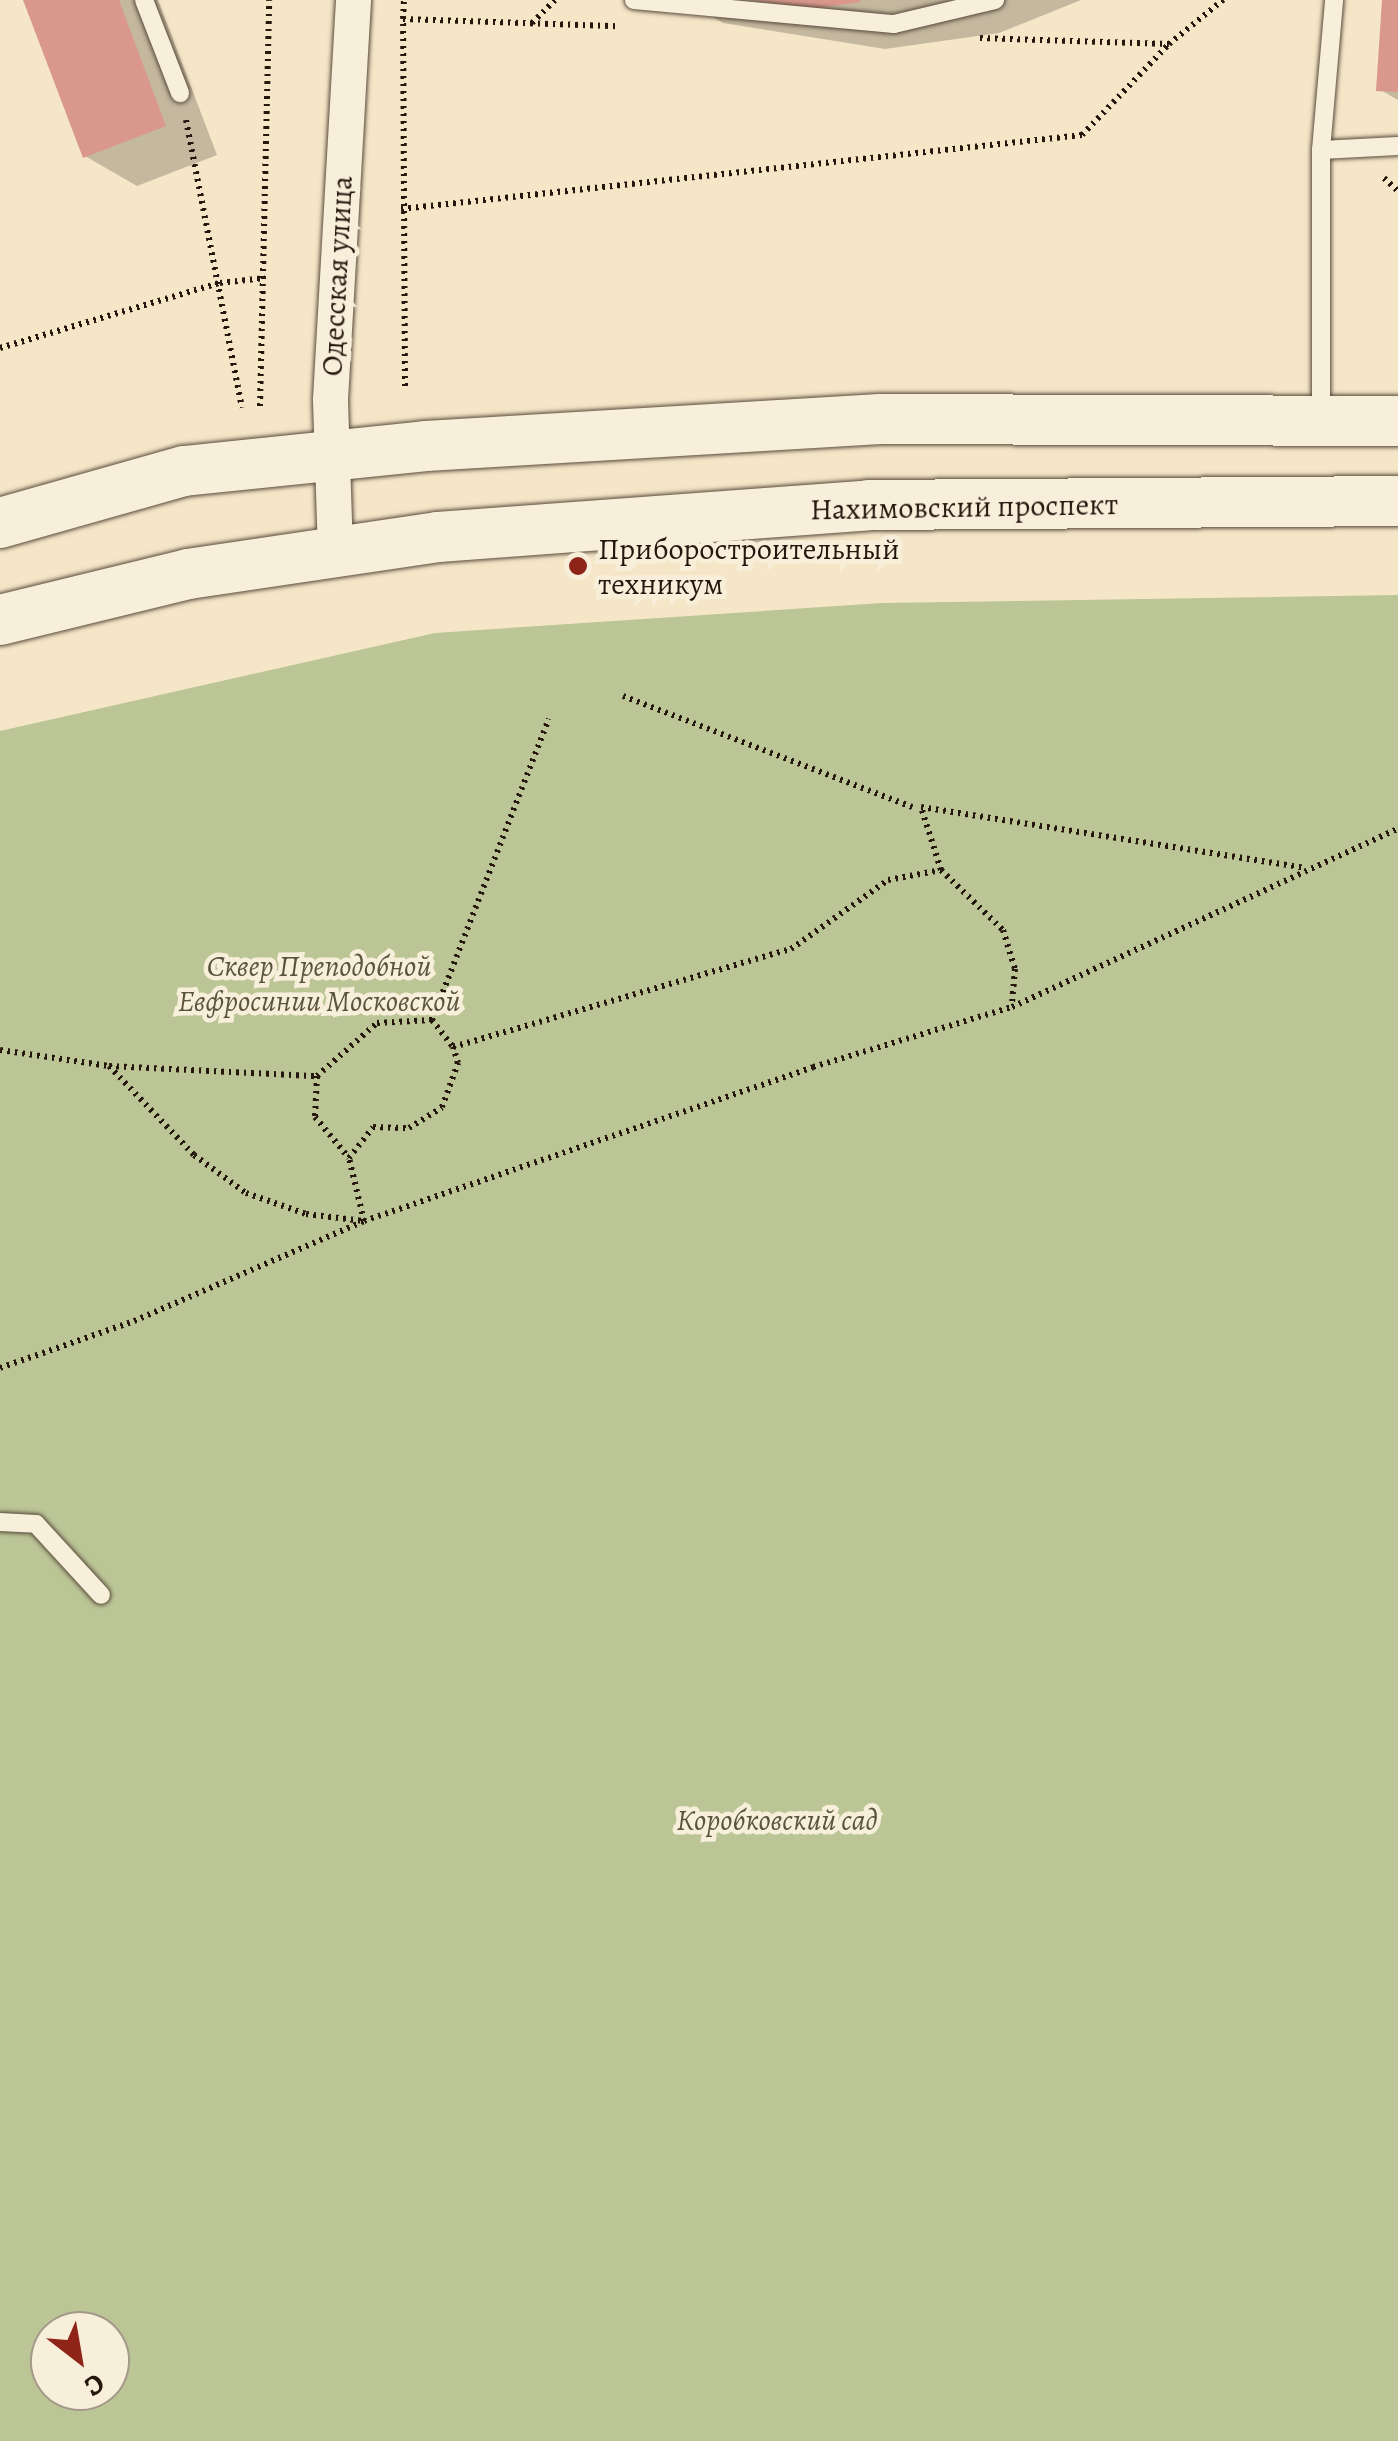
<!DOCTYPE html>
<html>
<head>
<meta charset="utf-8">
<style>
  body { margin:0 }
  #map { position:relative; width:1398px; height:2441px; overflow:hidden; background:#f5e6c7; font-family:Alegreya,serif }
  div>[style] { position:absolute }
  .green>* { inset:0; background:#bbc596 }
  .shadow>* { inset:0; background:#0003 }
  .building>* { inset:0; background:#da988d }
  .path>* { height:6px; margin-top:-3px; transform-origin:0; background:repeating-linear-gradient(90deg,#25170d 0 2.5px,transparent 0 7.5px) }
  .roads { filter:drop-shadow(0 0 2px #594b3c) drop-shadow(0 0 2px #594b3c) }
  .lane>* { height:18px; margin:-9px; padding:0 9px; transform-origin:9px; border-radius:9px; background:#f8efdb }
  .street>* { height:35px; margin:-17.5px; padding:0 17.5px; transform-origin:17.5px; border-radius:17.5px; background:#f8efdb }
  .secondary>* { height:50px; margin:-25px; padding:0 25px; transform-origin:25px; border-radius:25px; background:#f8efdb }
  .dots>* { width:28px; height:28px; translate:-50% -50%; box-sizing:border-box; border:5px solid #f8efdb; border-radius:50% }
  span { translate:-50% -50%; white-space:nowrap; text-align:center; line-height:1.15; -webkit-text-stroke:9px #f8efdb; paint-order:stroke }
  .street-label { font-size:30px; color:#25170d }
  .poi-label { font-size:30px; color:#25170d }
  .left { translate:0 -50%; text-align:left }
  .park-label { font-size:30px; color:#5a543d; font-style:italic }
  .north { position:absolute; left:30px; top:2311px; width:100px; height:100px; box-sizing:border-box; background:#f8efdb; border:2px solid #a49989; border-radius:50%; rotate:149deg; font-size:28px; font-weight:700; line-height:40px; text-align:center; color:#25170d }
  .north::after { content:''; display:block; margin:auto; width:35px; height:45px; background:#8f2418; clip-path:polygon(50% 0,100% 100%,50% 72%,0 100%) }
</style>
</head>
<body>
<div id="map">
  <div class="green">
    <i style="clip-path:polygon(evenodd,1398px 595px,1398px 2441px,0 2441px,0 731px,435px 633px,882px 603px,1398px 595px,50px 2331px,110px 2331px,110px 2391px,50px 2391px,50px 2331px)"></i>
  </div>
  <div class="shadow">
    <i style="clip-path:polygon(26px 0,158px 0,217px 155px,137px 186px,85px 156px)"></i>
    <i style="clip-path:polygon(683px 0,1081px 0,999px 33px,885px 49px,723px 23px)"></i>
    <i style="clip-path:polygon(1385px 0,1398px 0,1398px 100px,1379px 89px)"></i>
  </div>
  <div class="building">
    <i style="clip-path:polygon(23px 0,119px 0,166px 126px,83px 158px)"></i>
    <i style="clip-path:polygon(753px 0,860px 0,861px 2px,811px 9px)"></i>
    <i style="clip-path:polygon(1382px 0,1398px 0,1398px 92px,1376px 91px)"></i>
  </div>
  <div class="path">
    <i style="left:403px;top:19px;width:19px;rotate:-87deg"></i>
    <i style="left:532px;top:23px;width:33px;rotate:-45deg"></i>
    <i style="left:980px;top:38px;width:189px;rotate:1.8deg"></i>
    <i style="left:186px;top:120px;width:293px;rotate:79deg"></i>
    <i style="left:1384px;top:178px;width:19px;rotate:43deg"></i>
    <i style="left:401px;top:209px;width:685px;rotate:-6.2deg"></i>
    <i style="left:1082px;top:135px;width:126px;rotate:-46.3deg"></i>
    <i style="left:1169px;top:44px;width:70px;rotate:-39.2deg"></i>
    <i style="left:0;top:348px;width:229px;rotate:-16.5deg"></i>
    <i style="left:220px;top:283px;width:45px;rotate:-6.3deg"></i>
    <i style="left:405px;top:386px;width:367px;rotate:-90.3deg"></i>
    <i style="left:403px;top:19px;width:215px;rotate:1.9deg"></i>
    <i style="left:260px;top:406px;width:406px;rotate:-88.7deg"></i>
    <i style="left:623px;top:696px;width:310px;rotate:21deg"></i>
    <i style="left:941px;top:870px;width:86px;rotate:44.1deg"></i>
    <i style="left:1003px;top:930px;width:41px;rotate:72.9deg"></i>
    <i style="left:1015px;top:969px;width:36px;rotate:95deg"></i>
    <i style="left:432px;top:1020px;width:323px;rotate:-68.8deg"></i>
    <i style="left:0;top:1050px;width:110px;rotate:8.4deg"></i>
    <i style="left:109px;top:1066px;width:208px;rotate:2.8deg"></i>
    <i style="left:317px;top:1076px;width:80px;rotate:-41.5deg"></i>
    <i style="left:377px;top:1023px;width:55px;rotate:-3.1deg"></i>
    <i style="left:432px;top:1020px;width:34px;rotate:52deg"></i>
    <i style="left:453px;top:1047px;width:352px;rotate:-16.2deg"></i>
    <i style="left:791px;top:949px;width:119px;rotate:-35.4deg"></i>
    <i style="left:888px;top:880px;width:54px;rotate:-10.7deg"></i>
    <i style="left:941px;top:870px;width:66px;rotate:-107.6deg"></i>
    <i style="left:921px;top:807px;width:389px;rotate:9deg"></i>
    <i style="left:109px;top:1066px;width:123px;rotate:46.3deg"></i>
    <i style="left:194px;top:1155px;width:64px;rotate:36.2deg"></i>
    <i style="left:246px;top:1193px;width:64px;rotate:19.3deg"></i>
    <i style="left:306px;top:1214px;width:58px;rotate:6.9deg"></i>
    <i style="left:364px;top:1221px;width:65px;rotate:-103.4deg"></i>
    <i style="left:349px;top:1158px;width:39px;rotate:-52deg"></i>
    <i style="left:373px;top:1127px;width:36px;rotate:2deg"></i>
    <i style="left:409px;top:1128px;width:39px;rotate:-32deg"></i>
    <i style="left:442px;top:1107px;width:47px;rotate:-70deg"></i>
    <i style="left:458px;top:1063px;width:17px;rotate:-107deg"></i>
    <i style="left:317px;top:1076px;width:41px;rotate:92.8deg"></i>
    <i style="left:315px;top:1117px;width:53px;rotate:50.3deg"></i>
    <i style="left:0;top:1368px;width:142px;rotate:-19.3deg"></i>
    <i style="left:134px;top:1321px;width:251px;rotate:-23.5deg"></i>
    <i style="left:364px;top:1221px;width:475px;rotate:-18.9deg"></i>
    <i style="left:813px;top:1067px;width:208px;rotate:-16.8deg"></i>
    <i style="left:1012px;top:1007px;width:425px;rotate:-24.8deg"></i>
  </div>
  <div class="roads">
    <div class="lane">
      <i style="left:144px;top:0;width:100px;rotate:68.8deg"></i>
      <i style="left:634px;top:0;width:261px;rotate:5.3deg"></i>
      <i style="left:894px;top:24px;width:104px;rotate:-13.4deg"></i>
      <i style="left:1321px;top:150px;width:77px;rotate:-3deg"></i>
      <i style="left:1321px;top:419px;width:269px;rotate:-90deg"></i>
      <i style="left:1321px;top:150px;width:151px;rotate:-85deg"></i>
      <i style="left:0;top:1522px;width:36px;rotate:3deg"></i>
      <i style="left:36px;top:1524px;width:96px;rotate:47.5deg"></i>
    </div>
    <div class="street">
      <i style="left:335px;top:551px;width:152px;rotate:-91.9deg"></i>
      <i style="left:330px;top:399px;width:400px;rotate:-86.7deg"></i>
    </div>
    <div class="secondary">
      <i style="left:0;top:523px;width:191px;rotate:-15.8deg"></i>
      <i style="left:184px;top:471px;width:243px;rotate:-5.9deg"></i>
      <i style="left:426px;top:446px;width:455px;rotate:-3.4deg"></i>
      <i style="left:880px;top:419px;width:518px;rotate:0.22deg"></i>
      <i style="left:0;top:620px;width:194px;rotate:-13.7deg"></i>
      <i style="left:188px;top:574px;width:253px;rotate:-8.4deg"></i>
      <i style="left:438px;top:537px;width:432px;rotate:-4.2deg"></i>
      <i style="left:869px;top:505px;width:529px;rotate:-0.43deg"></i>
    </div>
  </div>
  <div class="dots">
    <i style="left:578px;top:566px;background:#8f2418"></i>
  </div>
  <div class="street-label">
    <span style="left:337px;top:276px;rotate:-87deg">Одесская улица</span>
    <span style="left:964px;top:507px;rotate:-1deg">Нахимовский проспект</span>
  </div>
  <div class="poi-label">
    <span class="left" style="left:598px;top:566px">Приборостроительный<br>техникум</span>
  </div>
  <div class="park-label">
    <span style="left:319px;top:983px">Сквер Преподобной<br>Евфросинии Московской</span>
    <span style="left:777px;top:1820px">Коробковский сад</span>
  </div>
  <div class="north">С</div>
</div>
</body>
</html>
